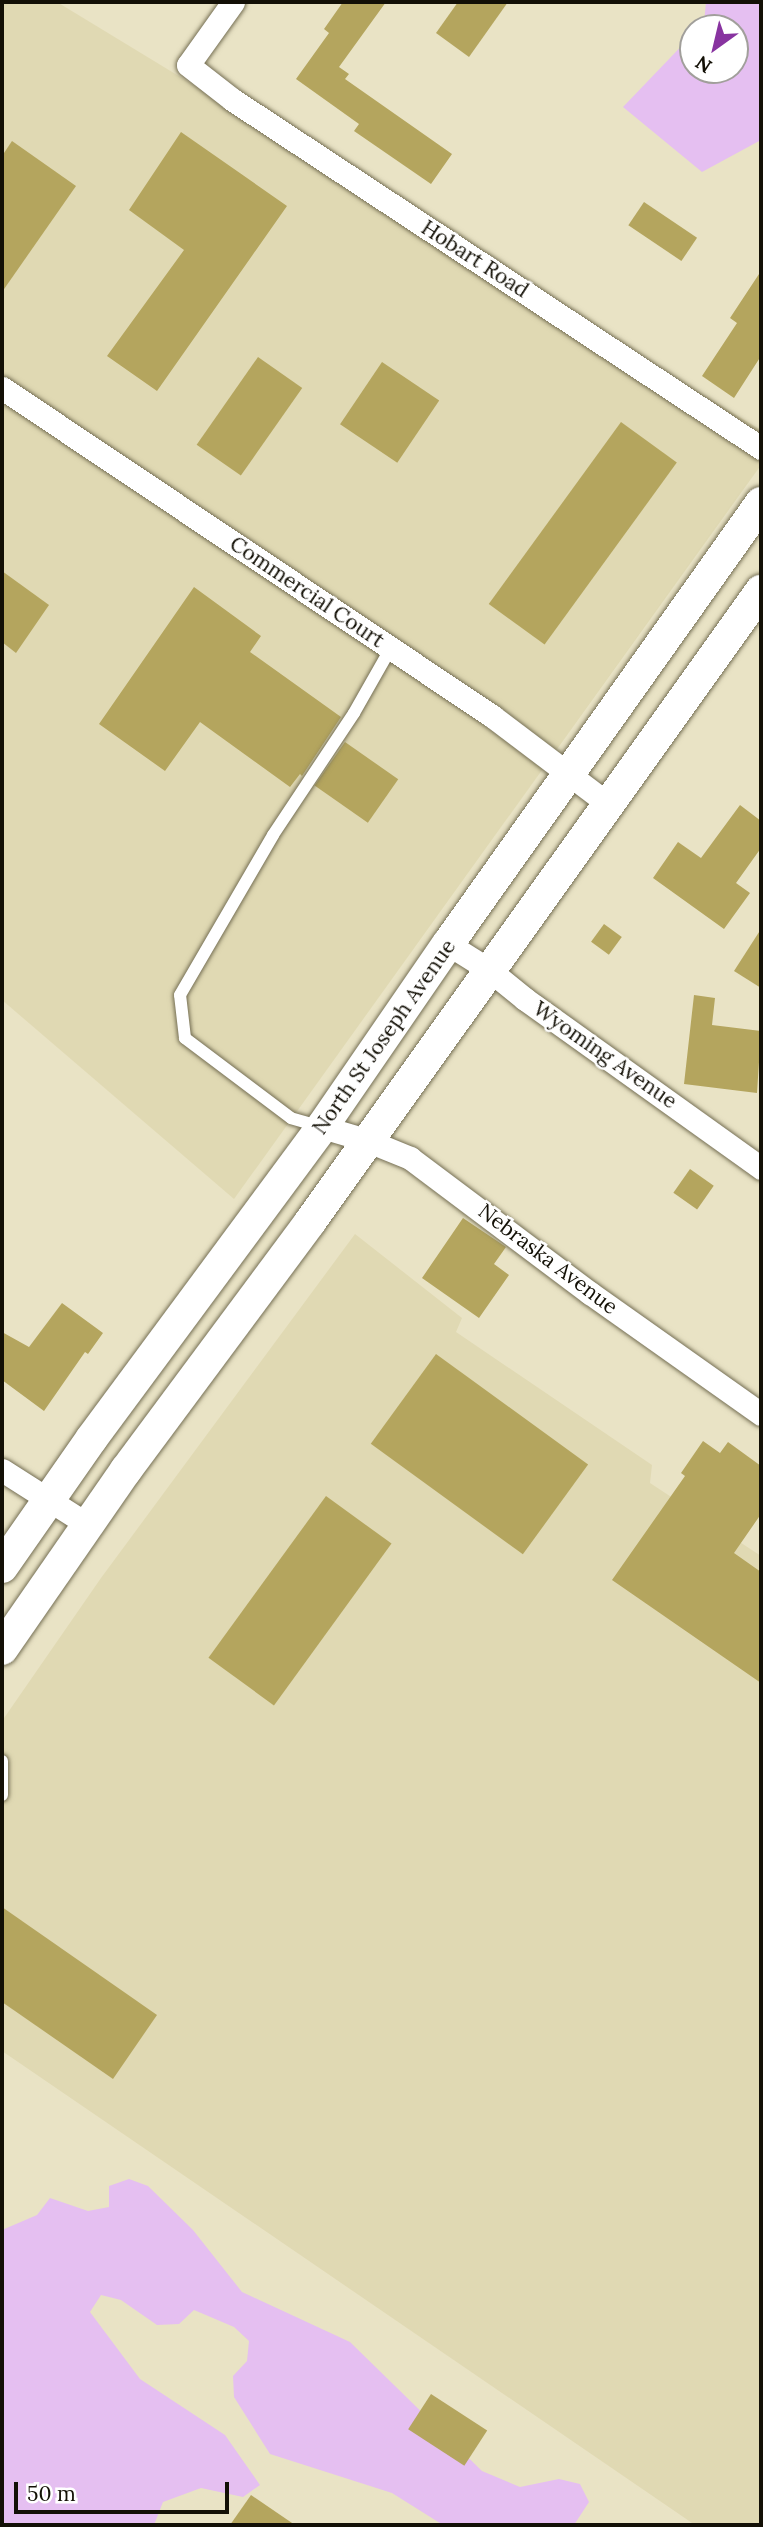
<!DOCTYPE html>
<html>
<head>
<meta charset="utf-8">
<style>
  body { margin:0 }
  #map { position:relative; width:763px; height:2527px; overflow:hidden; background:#e9e3c5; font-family:Lora,serif }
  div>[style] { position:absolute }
  .built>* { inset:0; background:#e0d9b3 }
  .green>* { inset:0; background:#e5bff1 }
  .building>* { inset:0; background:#b4a55e; transform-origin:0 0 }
  .roads { filter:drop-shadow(0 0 2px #756f54) drop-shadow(0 0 2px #756f54) }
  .lane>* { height:12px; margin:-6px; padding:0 6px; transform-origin:6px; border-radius:6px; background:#fff }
  .street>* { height:23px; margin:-11.5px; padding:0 11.5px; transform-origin:11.5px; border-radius:11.5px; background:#fff }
  .secondary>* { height:32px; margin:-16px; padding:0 16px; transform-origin:16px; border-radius:16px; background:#fff }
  span { translate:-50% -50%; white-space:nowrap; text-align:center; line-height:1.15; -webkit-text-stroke:5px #fff; paint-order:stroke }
  .street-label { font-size:21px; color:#131006 }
  .frame { position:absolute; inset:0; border:4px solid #131006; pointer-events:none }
  .north { position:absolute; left:679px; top:14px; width:70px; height:70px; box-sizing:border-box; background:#fff; border:2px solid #a19f9b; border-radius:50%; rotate:214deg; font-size:19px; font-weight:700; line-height:28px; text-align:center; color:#131006 }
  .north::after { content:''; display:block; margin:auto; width:24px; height:32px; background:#8833a0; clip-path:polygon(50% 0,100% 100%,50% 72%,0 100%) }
  .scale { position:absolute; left:14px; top:2482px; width:215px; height:32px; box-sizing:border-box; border:4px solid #131006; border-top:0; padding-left:9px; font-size:21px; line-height:24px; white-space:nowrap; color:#131006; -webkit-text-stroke:5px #fff; paint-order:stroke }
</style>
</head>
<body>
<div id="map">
  <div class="built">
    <i style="clip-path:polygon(2px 2px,57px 2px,761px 430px,761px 465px,234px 1199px,2px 1000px)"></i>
    <i style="clip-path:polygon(355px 1234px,462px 1318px,456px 1332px,652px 1465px,650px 1483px,761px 1556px,761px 2525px,695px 2525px,2px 2051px,2px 1721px,101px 1578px)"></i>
  </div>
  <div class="green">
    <i style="clip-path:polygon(706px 2px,761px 2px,761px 140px,702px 172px,623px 107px,693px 34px,693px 70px,735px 70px,735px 28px,699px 28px,704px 23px)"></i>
    <i style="clip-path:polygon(129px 2179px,148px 2186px,193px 2230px,242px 2292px,350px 2342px,482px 2471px,520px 2487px,559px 2479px,580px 2484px,589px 2502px,574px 2525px,443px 2525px,392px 2493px,270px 2454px,234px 2397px,233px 2376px,247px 2361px,249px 2341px,234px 2327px,194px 2310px,179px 2324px,157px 2325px,121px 2300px,101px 2295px,90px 2312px,140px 2379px,225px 2435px,260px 2485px,243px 2497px,201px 2488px,163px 2502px,154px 2525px,2px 2525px,2px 2230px,37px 2215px,50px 2198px,88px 2211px,109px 2207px,109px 2186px)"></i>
  </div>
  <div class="building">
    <i style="clip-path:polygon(343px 2px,386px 2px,339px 67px,349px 74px,345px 79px,452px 154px,431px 184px,354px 131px,359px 124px,296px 79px,329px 33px,324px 29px)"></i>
    <i style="clip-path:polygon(458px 2px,508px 2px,469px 57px,436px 33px)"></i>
    <i style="clip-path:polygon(181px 132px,287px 206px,157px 391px,107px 356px,184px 250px,129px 210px)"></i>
    <i style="clip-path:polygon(12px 141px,76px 186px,2px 292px,2px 156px)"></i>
    <i style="left:644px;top:202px;width:64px;height:28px;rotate:34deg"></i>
    <i style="clip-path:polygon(761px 271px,761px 356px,734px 398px,702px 376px,737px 323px,730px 318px)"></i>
    <i style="left:258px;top:357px;width:54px;height:107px;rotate:35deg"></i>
    <i style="left:382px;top:362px;width:69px;height:75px;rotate:34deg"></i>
    <i style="left:621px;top:422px;width:69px;height:225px;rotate:36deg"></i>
    <i style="clip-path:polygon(2px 571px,49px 605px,16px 653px,2px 642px)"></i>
    <i style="clip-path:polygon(194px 587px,261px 636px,250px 652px,341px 717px,302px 776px,300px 774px,290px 787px,200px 722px,165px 771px,99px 724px)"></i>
    <i style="left:345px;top:742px;width:65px;height:53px;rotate:35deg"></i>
    <i style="clip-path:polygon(740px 805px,761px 821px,761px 848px,736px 883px,750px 893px,724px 929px,653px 878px,678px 842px,701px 858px)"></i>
    <i style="left:604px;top:924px;width:22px;height:22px;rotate:36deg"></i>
    <i style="clip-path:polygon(761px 929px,761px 988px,734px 971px)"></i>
    <i style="clip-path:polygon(694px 995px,715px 998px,712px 1025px,761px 1031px,757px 1093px,684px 1084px)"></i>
    <i style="left:690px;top:1169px;width:29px;height:29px;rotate:35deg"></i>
    <i style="clip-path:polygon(463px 1218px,506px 1247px,494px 1264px,509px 1275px,479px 1318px,422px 1278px)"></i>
    <i style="clip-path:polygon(62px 1303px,103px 1333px,88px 1354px,85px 1352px,44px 1411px,2px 1380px,2px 1332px,29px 1347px)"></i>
    <i style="left:436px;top:1354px;width:188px;height:111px;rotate:36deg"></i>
    <i style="clip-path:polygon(703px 1441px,720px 1453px,728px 1442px,761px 1466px,761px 1514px,734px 1553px,761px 1572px,761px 1683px,612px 1580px,685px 1476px,681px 1473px)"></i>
    <i style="left:326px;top:1496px;width:81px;height:200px;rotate:36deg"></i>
    <i style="clip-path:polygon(2px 1907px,157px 2015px,113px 2079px,2px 2002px)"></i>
    <i style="left:431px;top:2394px;width:67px;height:42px;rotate:33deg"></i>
    <i style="clip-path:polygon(251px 2495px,295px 2525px,230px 2525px)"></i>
  </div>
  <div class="roads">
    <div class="lane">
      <i style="left:322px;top:1127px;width:32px;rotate:-164deg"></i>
      <i style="left:291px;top:1118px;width:133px;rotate:-143deg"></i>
      <i style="left:185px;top:1038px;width:43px;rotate:-96.6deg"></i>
      <i style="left:180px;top:995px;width:185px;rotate:-59.8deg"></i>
      <i style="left:273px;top:835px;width:146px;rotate:-56.4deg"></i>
      <i style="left:354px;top:713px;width:75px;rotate:-60.4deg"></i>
      <i style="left:2px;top:1761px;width:34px;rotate:90deg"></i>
    </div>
    <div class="street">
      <i style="left:233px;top:2px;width:77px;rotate:125.5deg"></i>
      <i style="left:188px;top:65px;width:57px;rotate:37.9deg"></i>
      <i style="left:233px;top:100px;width:632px;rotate:33.39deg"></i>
      <i style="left:2px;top:388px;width:590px;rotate:33.8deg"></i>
      <i style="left:492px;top:716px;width:144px;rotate:37.1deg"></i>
      <i style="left:448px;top:944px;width:47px;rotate:32deg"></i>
      <i style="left:488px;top:969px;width:48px;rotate:39deg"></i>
      <i style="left:525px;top:999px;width:290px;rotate:35.6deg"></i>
      <i style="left:322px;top:1127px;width:46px;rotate:16.5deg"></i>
      <i style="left:366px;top:1140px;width:48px;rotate:22.2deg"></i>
      <i style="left:410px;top:1158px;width:225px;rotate:36.9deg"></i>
      <i style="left:590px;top:1293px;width:209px;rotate:35.3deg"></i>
      <i style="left:2px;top:1470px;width:104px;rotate:32.5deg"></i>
    </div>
    <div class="secondary">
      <i style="left:2px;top:1567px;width:157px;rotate:-55.1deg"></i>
      <i style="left:92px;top:1438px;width:387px;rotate:-53.5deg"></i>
      <i style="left:322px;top:1127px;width:222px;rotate:-55.5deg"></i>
      <i style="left:448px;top:944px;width:541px;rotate:-54.63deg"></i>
      <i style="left:2px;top:1649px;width:218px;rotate:-55.3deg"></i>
      <i style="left:126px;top:1470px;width:309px;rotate:-53.4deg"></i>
      <i style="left:310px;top:1222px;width:776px;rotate:-54.45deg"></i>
    </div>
  </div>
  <div class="street-label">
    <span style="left:475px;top:259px;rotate:33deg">Hobart Road</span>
    <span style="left:307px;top:592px;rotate:34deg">Commercial Court</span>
    <span style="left:384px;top:1037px;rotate:-55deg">North St Joseph Avenue</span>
    <span style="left:605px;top:1055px;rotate:35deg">Wyoming Avenue</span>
    <span style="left:548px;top:1259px;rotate:37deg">Nebraska Avenue</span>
  </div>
  <div class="frame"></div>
  <div class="north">N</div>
  <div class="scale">50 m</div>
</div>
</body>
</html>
